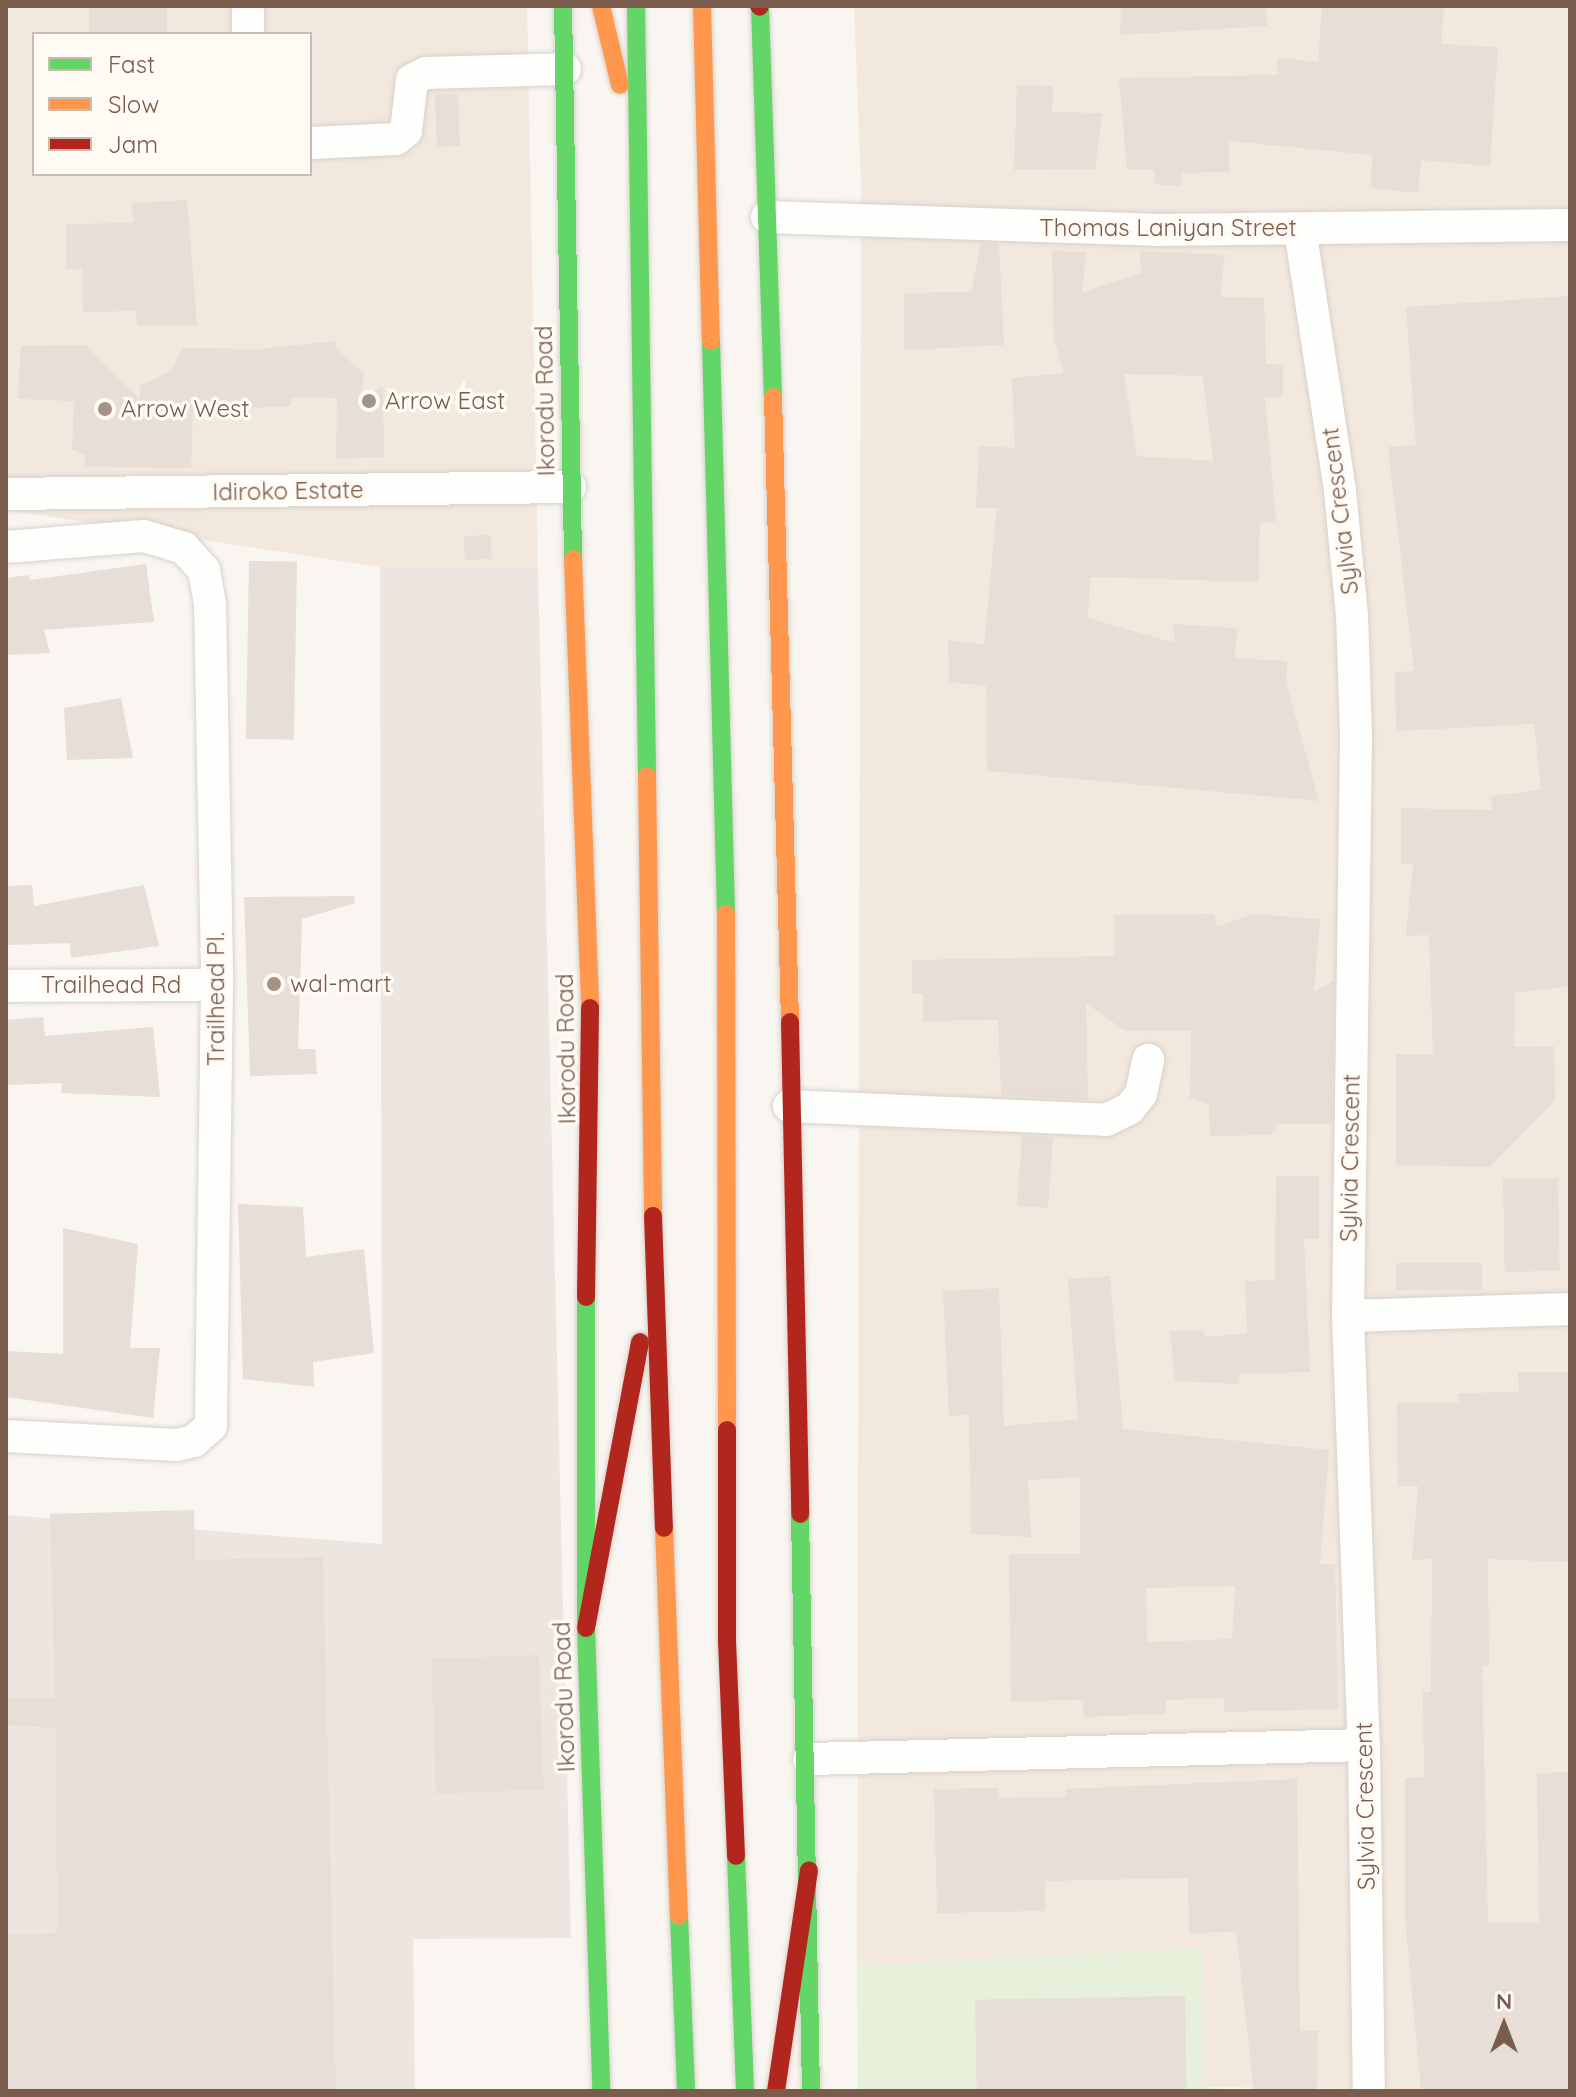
<!DOCTYPE html>
<html>
<head>
<meta charset="utf-8">
<style>
  body { margin:0 }
  #map { position:relative; width:1576px; height:2097px; overflow:hidden; background:#f9f5f0; font-family:Quicksand,sans-serif }
  div>[style] { position:absolute }
  .residential>* { inset:0; background:#f2e8de }
  .industrial>* { inset:0; background:#ede5e0 }
  .green>* { inset:0; background:#e7f0db }
  .building>* { inset:0; background:#e6ded7; transform-origin:0 0 }
  .roads { filter:drop-shadow(0 0 2px #d7d1cb) drop-shadow(0 0 2px #d7d1cb) }
  .street>* { height:32px; margin:-16px; padding:0 16px; transform-origin:16px; border-radius:16px; background:#fefefd }
  .fast>* { height:18px; margin:-9px; padding:0 9px; transform-origin:9px; border-radius:9px; background:#63d668 }
  .slow>* { height:18px; margin:-9px; padding:0 9px; transform-origin:9px; border-radius:9px; background:#ff974d }
  .jam>* { height:18px; margin:-9px; padding:0 9px; transform-origin:9px; border-radius:9px; background:#b3261e }
  .dots>* { width:22px; height:22px; translate:-50% -50%; box-sizing:border-box; border:4px solid #fffaf3; border-radius:50% }
  span { translate:-50% -50%; white-space:nowrap; text-align:center; line-height:1.15; -webkit-text-stroke:7px #fffaf3; paint-order:stroke }
  .street-label { font-size:24px; color:#7a5c4d }
  .poi-label { font-size:24px; color:#7a5c4d }
  .left { translate:0 -50%; text-align:left }
  .frame { position:absolute; inset:0; border:8px solid #7a5c4d; pointer-events:none }
  .legend { position:absolute; left:32px; top:32px; width:280px; height:144px; box-sizing:border-box; background:#fffaf3; border:2px solid #cabbb1; margin:0; padding:10px 14px; list-style:none; font-size:24px; color:#7a5c4d }
  .legend li { display:flex; align-items:center; gap:16px; height:40px }
  .legend b { width:40px; border:2px solid #cabbb1 }
  .north { position:absolute; left:1464px; top:1985px; width:80px; height:80px; -webkit-text-stroke:6px #fffaf3; paint-order:stroke; rotate:0deg; font-size:22px; font-weight:700; line-height:32px; text-align:center; color:#7a5c4d }
  .north::after { content:''; display:block; margin:auto; width:28px; height:36px; background:#7a5c4d; clip-path:polygon(50% 0,100% 100%,50% 72%,0 100%) }
</style>
</head>
<body>
<div id="map">
  <div class="residential">
    <i style="clip-path:polygon(evenodd,6px 6px,527px 6px,538px 568px,380px 567px,6px 510px,6px 6px,34px 34px,310px 34px,310px 174px,34px 174px,34px 34px)"></i>
    <i style="clip-path:polygon(854px 6px,1570px 6px,1570px 2091px,1201px 2087px,1202px 1948px,857px 1966px,861px 184px)"></i>
  </div>
  <div class="industrial">
    <i style="clip-path:polygon(380px 567px,538px 568px,571px 1938px,413px 1939px,415px 2091px,6px 2091px,6px 1515px,382px 1544px)"></i>
  </div>
  <div class="green">
    <i style="clip-path:polygon(1203px 1948px,1201px 2087px,1240px 2091px,858px 2091px,857px 1966px)"></i>
  </div>
  <div class="building">
    <i style="left:89px;top:6px;width:78px;height:28px"></i>
    <i style="clip-path:polygon(1121px 6px,1266px 6px,1267px 26px,1120px 35px)"></i>
    <i style="clip-path:polygon(1322px 6px,1444px 6px,1441px 44px,1498px 47px,1490px 166px,1421px 160px,1418px 193px,1371px 188px,1372px 155px,1229px 141px,1229px 172px,1182px 173px,1181px 186px,1155px 184px,1154px 170px,1127px 170px,1119px 78px,1277px 75px,1278px 58px,1318px 62px)"></i>
    <i style="clip-path:polygon(1017px 85px,1053px 86px,1052px 112px,1102px 113px,1095px 169px,1014px 170px)"></i>
    <i style="left:458px;top:94px;width:52px;height:23px;rotate:88deg"></i>
    <i style="clip-path:polygon(187px 200px,197px 325px,137px 326px,136px 311px,83px 312px,82px 269px,66px 269px,66px 224px,133px 223px,132px 203px)"></i>
    <i style="clip-path:polygon(981px 243px,999px 244px,1004px 345px,904px 350px,904px 293px,971px 292px)"></i>
    <i style="clip-path:polygon(evenodd,1052px 251px,1086px 252px,1082px 292px,1142px 273px,1139px 251px,1225px 255px,1220px 297px,1264px 298px,1266px 364px,1283px 365px,1283px 396px,1265px 398px,1276px 521px,1260px 523px,1258px 582px,1090px 577px,1088px 618px,1175px 643px,1173px 624px,1237px 628px,1235px 658px,1287px 661px,1286px 682px,1319px 801px,987px 771px,986px 686px,949px 682px,948px 640px,984px 645px,997px 508px,976px 508px,979px 446px,1015px 448px,1012px 378px,1064px 373px,1054px 340px,1052px 251px,1124px 374px,1203px 376px,1213px 461px,1137px 456px,1124px 374px)"></i>
    <i style="clip-path:polygon(1570px 296px,1570px 986px,1515px 993px,1514px 1047px,1554px 1046px,1555px 1100px,1490px 1167px,1396px 1165px,1396px 1054px,1433px 1054px,1429px 935px,1406px 936px,1413px 863px,1401px 864px,1401px 808px,1492px 810px,1491px 796px,1541px 790px,1534px 724px,1396px 731px,1395px 672px,1414px 671px,1388px 447px,1416px 445px,1406px 307px)"></i>
    <i style="clip-path:polygon(336px 341px,336px 348px,364px 374px,360px 398px,383px 387px,384px 457px,336px 459px,337px 398px,291px 397px,291px 406px,193px 411px,191px 468px,85px 467px,85px 454px,72px 450px,74px 401px,18px 399px,21px 346px,86px 345px,140px 399px,140px 386px,172px 370px,182px 348px,257px 349px)"></i>
    <i style="left:491px;top:535px;width:24px;height:27px;rotate:88deg"></i>
    <i style="left:249px;top:561px;width:48px;height:178px;rotate:1deg"></i>
    <i style="clip-path:polygon(146px 564px,154px 622px,44px 630px,50px 653px,6px 655px,6px 578px,29px 575px,30px 580px)"></i>
    <i style="clip-path:polygon(121px 698px,133px 758px,67px 760px,64px 708px)"></i>
    <i style="clip-path:polygon(32px 885px,34px 906px,144px 885px,159px 946px,71px 958px,70px 943px,6px 945px,6px 886px)"></i>
    <i style="clip-path:polygon(354px 896px,355px 903px,302px 919px,298px 1049px,315px 1049px,317px 1074px,250px 1076px,244px 897px)"></i>
    <i style="clip-path:polygon(1214px 914px,1217px 926px,1254px 914px,1320px 919px,1314px 992px,1334px 980px,1332px 1124px,1277px 1124px,1270px 1135px,1210px 1136px,1209px 1104px,1190px 1098px,1191px 1031px,1125px 1031px,1086px 1003px,1088px 1100px,1001px 1096px,998px 1020px,923px 1021px,923px 994px,912px 994px,912px 960px,1115px 956px,1114px 915px)"></i>
    <i style="clip-path:polygon(43px 1017px,45px 1036px,153px 1027px,160px 1097px,61px 1093px,62px 1083px,6px 1085px,6px 1020px)"></i>
    <i style="left:1022px;top:1135px;width:31px;height:71px;rotate:4deg"></i>
    <i style="clip-path:polygon(1276px 1176px,1319px 1176px,1319px 1239px,1304px 1239px,1310px 1372px,1240px 1374px,1239px 1384px,1175px 1381px,1170px 1331px,1201px 1330px,1207px 1337px,1247px 1333px,1245px 1281px,1275px 1280px)"></i>
    <i style="left:1558px;top:1178px;width:93px;height:55px;rotate:89deg"></i>
    <i style="clip-path:polygon(238px 1204px,303px 1207px,306px 1257px,364px 1249px,374px 1353px,313px 1362px,314px 1387px,243px 1379px)"></i>
    <i style="clip-path:polygon(63px 1228px,138px 1244px,130px 1348px,160px 1348px,153px 1418px,6px 1397px,6px 1351px,63px 1354px)"></i>
    <i style="left:1482px;top:1263px;width:27px;height:86px;rotate:90deg"></i>
    <i style="clip-path:polygon(evenodd,1110px 1276px,1123px 1429px,1329px 1450px,1320px 1564px,1335px 1564px,1338px 1709px,1224px 1712px,1224px 1698px,1166px 1700px,1166px 1714px,1084px 1717px,1083px 1700px,1011px 1701px,1009px 1554px,1080px 1554px,1080px 1477px,1028px 1480px,1031px 1537px,971px 1534px,969px 1415px,949px 1416px,943px 1291px,999px 1288px,1004px 1426px,1078px 1419px,1068px 1279px,1110px 1276px,1235px 1586px,1232px 1639px,1147px 1642px,1146px 1588px,1235px 1586px)"></i>
    <i style="clip-path:polygon(1518px 1372px,1570px 1372px,1570px 1562px,1488px 1559px,1489px 1666px,1482px 1666px,1488px 1923px,1539px 1923px,1537px 1773px,1568px 1772px,1570px 2091px,1421px 2091px,1405px 1916px,1405px 1778px,1424px 1777px,1423px 1692px,1431px 1692px,1432px 1559px,1412px 1560px,1418px 1486px,1398px 1486px,1397px 1403px,1459px 1403px,1458px 1393px,1519px 1392px)"></i>
    <i style="clip-path:polygon(194px 1510px,195px 1560px,323px 1557px,336px 2091px,6px 2091px,6px 1935px,57px 1933px,56px 1728px,6px 1725px,6px 1698px,55px 1697px,50px 1514px)"></i>
    <i style="left:539px;top:1655px;width:135px;height:108px;rotate:88deg"></i>
    <i style="clip-path:polygon(1297px 1779px,1300px 2031px,1318px 2031px,1317px 2091px,1254px 2091px,1236px 1932px,1189px 1933px,1188px 1878px,1045px 1881px,1045px 1911px,937px 1913px,934px 1789px,998px 1788px,999px 1798px,1066px 1797px,1066px 1789px)"></i>
    <i style="left:1185px;top:1996px;width:95px;height:210px;rotate:89deg"></i>
  </div>
  <div class="roads">
    <div class="street">
      <i style="left:248px;top:6px;width:28px;rotate:90deg"></i>
      <i style="left:310px;top:143px;width:86px;rotate:-2.7deg"></i>
      <i style="left:396px;top:139px;width:13px;rotate:-39deg"></i>
      <i style="left:406px;top:131px;width:51px;rotate:-83.3deg"></i>
      <i style="left:412px;top:80px;width:16px;rotate:-27deg"></i>
      <i style="left:426px;top:73px;width:139px;rotate:-1.6deg"></i>
      <i style="left:767px;top:217px;width:388px;rotate:1.9deg"></i>
      <i style="left:1155px;top:230px;width:415px;rotate:-0.7deg"></i>
      <i style="left:1300px;top:229px;width:265px;rotate:81.3deg"></i>
      <i style="left:1340px;top:491px;width:125px;rotate:84.5deg"></i>
      <i style="left:1352px;top:615px;width:122px;rotate:88.1deg"></i>
      <i style="left:1356px;top:737px;width:579px;rotate:90.79deg"></i>
      <i style="left:1348px;top:1316px;width:429px;rotate:87.9deg"></i>
      <i style="left:1364px;top:1745px;width:346px;rotate:89.2deg"></i>
      <i style="left:6px;top:494px;width:564px;rotate:-0.71deg"></i>
      <i style="left:6px;top:547px;width:138px;rotate:-4.6deg"></i>
      <i style="left:144px;top:536px;width:42px;rotate:16.7deg"></i>
      <i style="left:184px;top:548px;width:30px;rotate:48deg"></i>
      <i style="left:204px;top:570px;width:35px;rotate:80deg"></i>
      <i style="left:210px;top:604px;width:381px;rotate:88.9deg"></i>
      <i style="left:217px;top:985px;width:441px;rotate:90.8deg"></i>
      <i style="left:211px;top:1426px;width:23px;rotate:139deg"></i>
      <i style="left:194px;top:1441px;width:18px;rotate:167deg"></i>
      <i style="left:176px;top:1445px;width:170px;rotate:-177deg"></i>
      <i style="left:6px;top:986px;width:211px;rotate:-0.3deg"></i>
      <i style="left:789px;top:1106px;width:317px;rotate:2.5deg"></i>
      <i style="left:1106px;top:1120px;width:25px;rotate:-26deg"></i>
      <i style="left:1129px;top:1109px;width:19px;rotate:-51deg"></i>
      <i style="left:1141px;top:1094px;width:35px;rotate:-78deg"></i>
      <i style="left:1348px;top:1316px;width:222px;rotate:-1.8deg"></i>
      <i style="left:809px;top:1759px;width:555px;rotate:-1.44deg"></i>
    </div>
    <div class="fast">
      <i style="left:563px;top:6px;width:553px;rotate:88.96deg"></i>
      <i style="left:636px;top:6px;width:770px;rotate:89.18deg"></i>
      <i style="left:760px;top:6px;width:391px;rotate:88.1deg"></i>
      <i style="left:711px;top:341px;width:573px;rotate:88.5deg"></i>
      <i style="left:586px;top:1297px;width:331px;rotate:90deg"></i>
      <i style="left:586px;top:1628px;width:463px;rotate:88.1deg"></i>
      <i style="left:800px;top:1514px;width:577px;rotate:88.91deg"></i>
      <i style="left:736px;top:1856px;width:235px;rotate:87.8deg"></i>
      <i style="left:679px;top:1916px;width:175px;rotate:87.7deg"></i>
    </div>
    <div class="slow">
      <i style="left:601px;top:6px;width:81px;rotate:76.5deg"></i>
      <i style="left:702px;top:6px;width:335px;rotate:88.5deg"></i>
      <i style="left:773px;top:397px;width:625px;rotate:88.44deg"></i>
      <i style="left:573px;top:559px;width:449px;rotate:87.8deg"></i>
      <i style="left:647px;top:776px;width:440px;rotate:89.2deg"></i>
      <i style="left:726px;top:914px;width:516px;rotate:89.89deg"></i>
      <i style="left:664px;top:1528px;width:388px;rotate:87.8deg"></i>
    </div>
    <div class="jam">
      <i style="left:759px;top:6px;width:1px;rotate:45deg"></i>
      <i style="left:790px;top:1022px;width:492px;rotate:88.8deg"></i>
      <i style="left:653px;top:1216px;width:312px;rotate:88deg"></i>
      <i style="left:586px;top:1297px;width:289px;rotate:-89.2deg"></i>
      <i style="left:727px;top:1430px;width:211px;rotate:90deg"></i>
      <i style="left:727px;top:1641px;width:215px;rotate:87.6deg"></i>
      <i style="left:586px;top:1628px;width:291px;rotate:-79.3deg"></i>
      <i style="left:776px;top:2091px;width:223px;rotate:-81.5deg"></i>
    </div>
  </div>
  <div class="dots">
    <i style="left:369px;top:401px;background:#a69286"></i>
    <i style="left:105px;top:409px;background:#a69286"></i>
    <i style="left:274px;top:984px;background:#a69286"></i>
  </div>
  <div class="street-label">
    <span style="left:1168px;top:228px">Thomas Laniyan Street</span>
    <span style="left:545px;top:401px;rotate:-91deg">Ikorodu Road</span>
    <span style="left:288px;top:491px;rotate:-1deg">Idiroko Estate</span>
    <span style="left:1340px;top:511px;rotate:-97deg">Sylvia Crescent</span>
    <span style="left:111px;top:985px">Trailhead Rd</span>
    <span style="left:216px;top:999px;rotate:-90deg">Trailhead Pl.</span>
    <span style="left:566px;top:1049px;rotate:-91deg">Ikorodu Road</span>
    <span style="left:1350px;top:1158px;rotate:-89deg">Sylvia Crescent</span>
    <span style="left:564px;top:1697px;rotate:-92deg">Ikorodu Road</span>
    <span style="left:1365px;top:1806px;rotate:-91deg">Sylvia Crescent</span>
  </div>
  <div class="poi-label">
    <span class="left" style="left:385px;top:401px">Arrow East</span>
    <span class="left" style="left:121px;top:409px">Arrow West</span>
    <span class="left" style="left:290px;top:984px">wal-mart</span>
  </div>
  <div class="frame"></div>
  <ul class="legend">
  <li><b style="height:10px;background:#63d668"></b>Fast</li>
  <li><b style="height:10px;background:#ff974d"></b>Slow</li>
  <li><b style="height:10px;background:#b3261e"></b>Jam</li>
  </ul>
  <div class="north">N</div>
</div>
</body>
</html>
